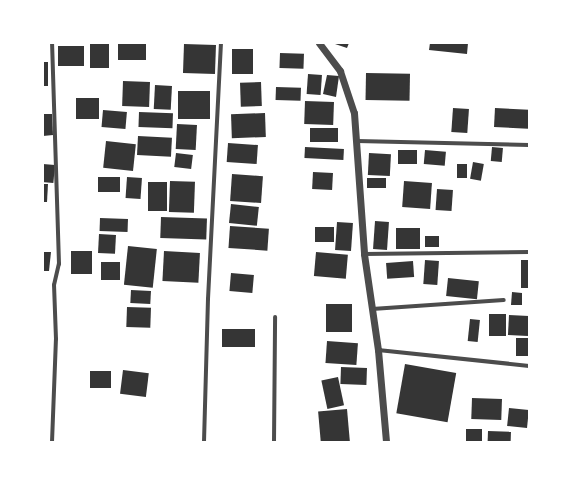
<!DOCTYPE html>
<html>
<head>
<meta charset="utf-8">
<style>
  body { margin:0 }
  #map { position:relative; width:572px; height:485px; overflow:hidden; background:#fff; font-family:"Work Sans",sans-serif }
  div>[style] { position:absolute }
  .building>* { inset:0; background:#353535; transform-origin:0 0 }
  .minor>* { height:4px; margin:-2px; padding:0 2px; transform-origin:2px; border-radius:2px; background:#4c4c4c }
  .tertiary>* { height:7px; margin:-3.5px; padding:0 3.5px; transform-origin:3.5px; border-radius:3.5px; background:#4c4c4c }
  span { translate:-50% -50%; white-space:nowrap; text-align:center; line-height:1.15; -webkit-text-stroke:3px #fff; paint-order:stroke }
  .frame { position:absolute; inset:0; border:44px solid #fff; pointer-events:none }
</style>
</head>
<body>
<div id="map">
  <div class="building">
    <i style="left:90px;top:43px;width:19px;height:25px"></i>
    <i style="left:118px;top:43px;width:28px;height:17px"></i>
    <i style="clip-path:polygon(332px 43px,349px 43px,347px 48px)"></i>
    <i style="clip-path:polygon(430px 43px,468px 43px,467px 54px,429px 50px)"></i>
    <i style="left:184px;top:44px;width:32px;height:29px;rotate:2deg"></i>
    <i style="left:58px;top:46px;width:26px;height:20px"></i>
    <i style="left:232px;top:49px;width:21px;height:25px"></i>
    <i style="left:280px;top:53px;width:24px;height:15px;rotate:2deg"></i>
    <i style="left:43px;top:62px;width:5px;height:24px"></i>
    <i style="left:366px;top:73px;width:44px;height:27px;rotate:1deg"></i>
    <i style="left:308px;top:74px;width:14px;height:20px;rotate:4deg"></i>
    <i style="clip-path:polygon(327px 75px,339px 76px,336px 97px,323px 94px)"></i>
    <i style="left:123px;top:81px;width:27px;height:25px;rotate:2deg"></i>
    <i style="left:261px;top:82px;width:24px;height:21px;rotate:88deg"></i>
    <i style="left:155px;top:85px;width:17px;height:24px;rotate:3deg"></i>
    <i style="left:276px;top:87px;width:25px;height:13px;rotate:2deg"></i>
    <i style="left:178px;top:91px;width:32px;height:28px"></i>
    <i style="left:99px;top:98px;width:21px;height:23px;rotate:90deg"></i>
    <i style="left:305px;top:101px;width:29px;height:23px;rotate:2deg"></i>
    <i style="left:453px;top:108px;width:16px;height:24px;rotate:4deg"></i>
    <i style="left:495px;top:108px;width:34px;height:19px;rotate:3deg"></i>
    <i style="left:103px;top:110px;width:24px;height:17px;rotate:5deg"></i>
    <i style="left:139px;top:112px;width:34px;height:15px;rotate:2deg"></i>
    <i style="left:265px;top:113px;width:24px;height:34px;rotate:88deg"></i>
    <i style="clip-path:polygon(43px 114px,52px 114px,53px 135px,43px 136px)"></i>
    <i style="left:177px;top:124px;width:20px;height:25px;rotate:3deg"></i>
    <i style="left:338px;top:128px;width:14px;height:28px;rotate:90deg"></i>
    <i style="left:138px;top:136px;width:34px;height:19px;rotate:3deg"></i>
    <i style="left:106px;top:141px;width:30px;height:27px;rotate:6deg"></i>
    <i style="left:228px;top:143px;width:30px;height:19px;rotate:4deg"></i>
    <i style="left:305px;top:147px;width:39px;height:11px;rotate:3deg"></i>
    <i style="left:492px;top:147px;width:11px;height:14px;rotate:5deg"></i>
    <i style="left:398px;top:150px;width:19px;height:14px"></i>
    <i style="left:425px;top:150px;width:21px;height:14px;rotate:5deg"></i>
    <i style="left:176px;top:153px;width:17px;height:14px;rotate:7deg"></i>
    <i style="left:369px;top:153px;width:22px;height:22px;rotate:3deg"></i>
    <i style="left:473px;top:162px;width:11px;height:17px;rotate:10deg"></i>
    <i style="left:43px;top:164px;width:12px;height:18px;rotate:5deg"></i>
    <i style="left:457px;top:164px;width:10px;height:14px"></i>
    <i style="left:313px;top:172px;width:20px;height:17px;rotate:3deg"></i>
    <i style="left:232px;top:174px;width:31px;height:27px;rotate:4deg"></i>
    <i style="left:98px;top:177px;width:22px;height:15px"></i>
    <i style="left:127px;top:177px;width:15px;height:21px;rotate:4deg"></i>
    <i style="left:367px;top:178px;width:19px;height:10px"></i>
    <i style="left:170px;top:181px;width:25px;height:31px;rotate:2deg"></i>
    <i style="left:404px;top:181px;width:28px;height:26px;rotate:4deg"></i>
    <i style="left:148px;top:182px;width:19px;height:29px"></i>
    <i style="clip-path:polygon(43px 184px,48px 184px,47px 202px,43px 202px)"></i>
    <i style="left:437px;top:189px;width:16px;height:21px;rotate:4deg"></i>
    <i style="left:231px;top:204px;width:28px;height:19px;rotate:6deg"></i>
    <i style="left:161px;top:217px;width:46px;height:21px;rotate:2deg"></i>
    <i style="left:100px;top:218px;width:28px;height:13px;rotate:2deg"></i>
    <i style="left:375px;top:221px;width:14px;height:28px;rotate:4deg"></i>
    <i style="left:337px;top:222px;width:16px;height:28px;rotate:4deg"></i>
    <i style="left:230px;top:226px;width:39px;height:22px;rotate:4deg"></i>
    <i style="left:315px;top:227px;width:19px;height:15px"></i>
    <i style="left:396px;top:228px;width:24px;height:21px"></i>
    <i style="left:99px;top:234px;width:17px;height:19px;rotate:3deg"></i>
    <i style="left:425px;top:236px;width:14px;height:11px"></i>
    <i style="left:128px;top:246px;width:29px;height:39px;rotate:6deg"></i>
    <i style="left:71px;top:251px;width:21px;height:23px"></i>
    <i style="left:164px;top:251px;width:36px;height:30px;rotate:3deg"></i>
    <i style="clip-path:polygon(43px 252px,51px 252px,49px 271px,43px 271px)"></i>
    <i style="left:316px;top:252px;width:32px;height:24px;rotate:5deg"></i>
    <i style="left:425px;top:260px;width:14px;height:24px;rotate:4deg"></i>
    <i style="left:521px;top:260px;width:8px;height:28px"></i>
    <i style="left:413px;top:261px;width:16px;height:27px;rotate:86deg"></i>
    <i style="left:101px;top:262px;width:19px;height:18px"></i>
    <i style="left:231px;top:273px;width:23px;height:18px;rotate:5deg"></i>
    <i style="left:448px;top:278px;width:31px;height:18px;rotate:6deg"></i>
    <i style="left:131px;top:290px;width:20px;height:13px;rotate:3deg"></i>
    <i style="clip-path:polygon(512px 292px,522px 293px,522px 305px,511px 305px)"></i>
    <i style="left:326px;top:304px;width:26px;height:28px"></i>
    <i style="left:127px;top:307px;width:24px;height:20px;rotate:2deg"></i>
    <i style="left:489px;top:314px;width:17px;height:22px"></i>
    <i style="left:509px;top:315px;width:20px;height:20px;rotate:3deg"></i>
    <i style="left:470px;top:319px;width:10px;height:22px;rotate:6deg"></i>
    <i style="left:222px;top:329px;width:33px;height:18px"></i>
    <i style="left:516px;top:338px;width:13px;height:18px"></i>
    <i style="left:327px;top:341px;width:31px;height:22px;rotate:4deg"></i>
    <i style="left:405px;top:364px;width:52px;height:50px;rotate:10deg"></i>
    <i style="left:341px;top:367px;width:26px;height:17px;rotate:2deg"></i>
    <i style="left:123px;top:370px;width:26px;height:24px;rotate:7deg"></i>
    <i style="left:90px;top:371px;width:21px;height:17px"></i>
    <i style="left:338px;top:377px;width:29px;height:17px;rotate:78deg"></i>
    <i style="left:472px;top:398px;width:30px;height:21px;rotate:2deg"></i>
    <i style="left:509px;top:408px;width:20px;height:18px;rotate:6deg"></i>
    <i style="left:347px;top:409px;width:33px;height:29px;rotate:85deg"></i>
    <i style="left:466px;top:429px;width:16px;height:13px"></i>
    <i style="left:488px;top:431px;width:23px;height:11px;rotate:2deg"></i>
  </div>
  <div class="minor">
    <i style="left:357px;top:141px;width:172px;rotate:1.3deg"></i>
    <i style="left:364px;top:254px;width:165px;rotate:-0.7deg"></i>
    <i style="left:372px;top:309px;width:132px;rotate:-3.9deg"></i>
    <i style="left:378px;top:350px;width:152px;rotate:6deg"></i>
    <i style="left:52px;top:442px;width:103px;rotate:-87.8deg"></i>
    <i style="left:56px;top:339px;width:54px;rotate:-92.1deg"></i>
    <i style="left:54px;top:285px;width:22px;rotate:-77deg"></i>
    <i style="left:59px;top:264px;width:221px;rotate:-91.8deg"></i>
    <i style="left:204px;top:442px;width:143px;rotate:-88.4deg"></i>
    <i style="left:208px;top:299px;width:256px;rotate:-87.1deg"></i>
    <i style="left:274px;top:442px;width:125px;rotate:-89.5deg"></i>
  </div>
  <div class="tertiary">
    <i style="left:319px;top:43px;width:35px;rotate:53deg"></i>
    <i style="left:340px;top:71px;width:44px;rotate:71.6deg"></i>
    <i style="left:354px;top:113px;width:141px;rotate:85.9deg"></i>
    <i style="left:364px;top:254px;width:97px;rotate:81.7deg"></i>
    <i style="left:378px;top:350px;width:92px;rotate:85deg"></i>
  </div>
  <div class="frame"></div>
</div>
</body>
</html>
